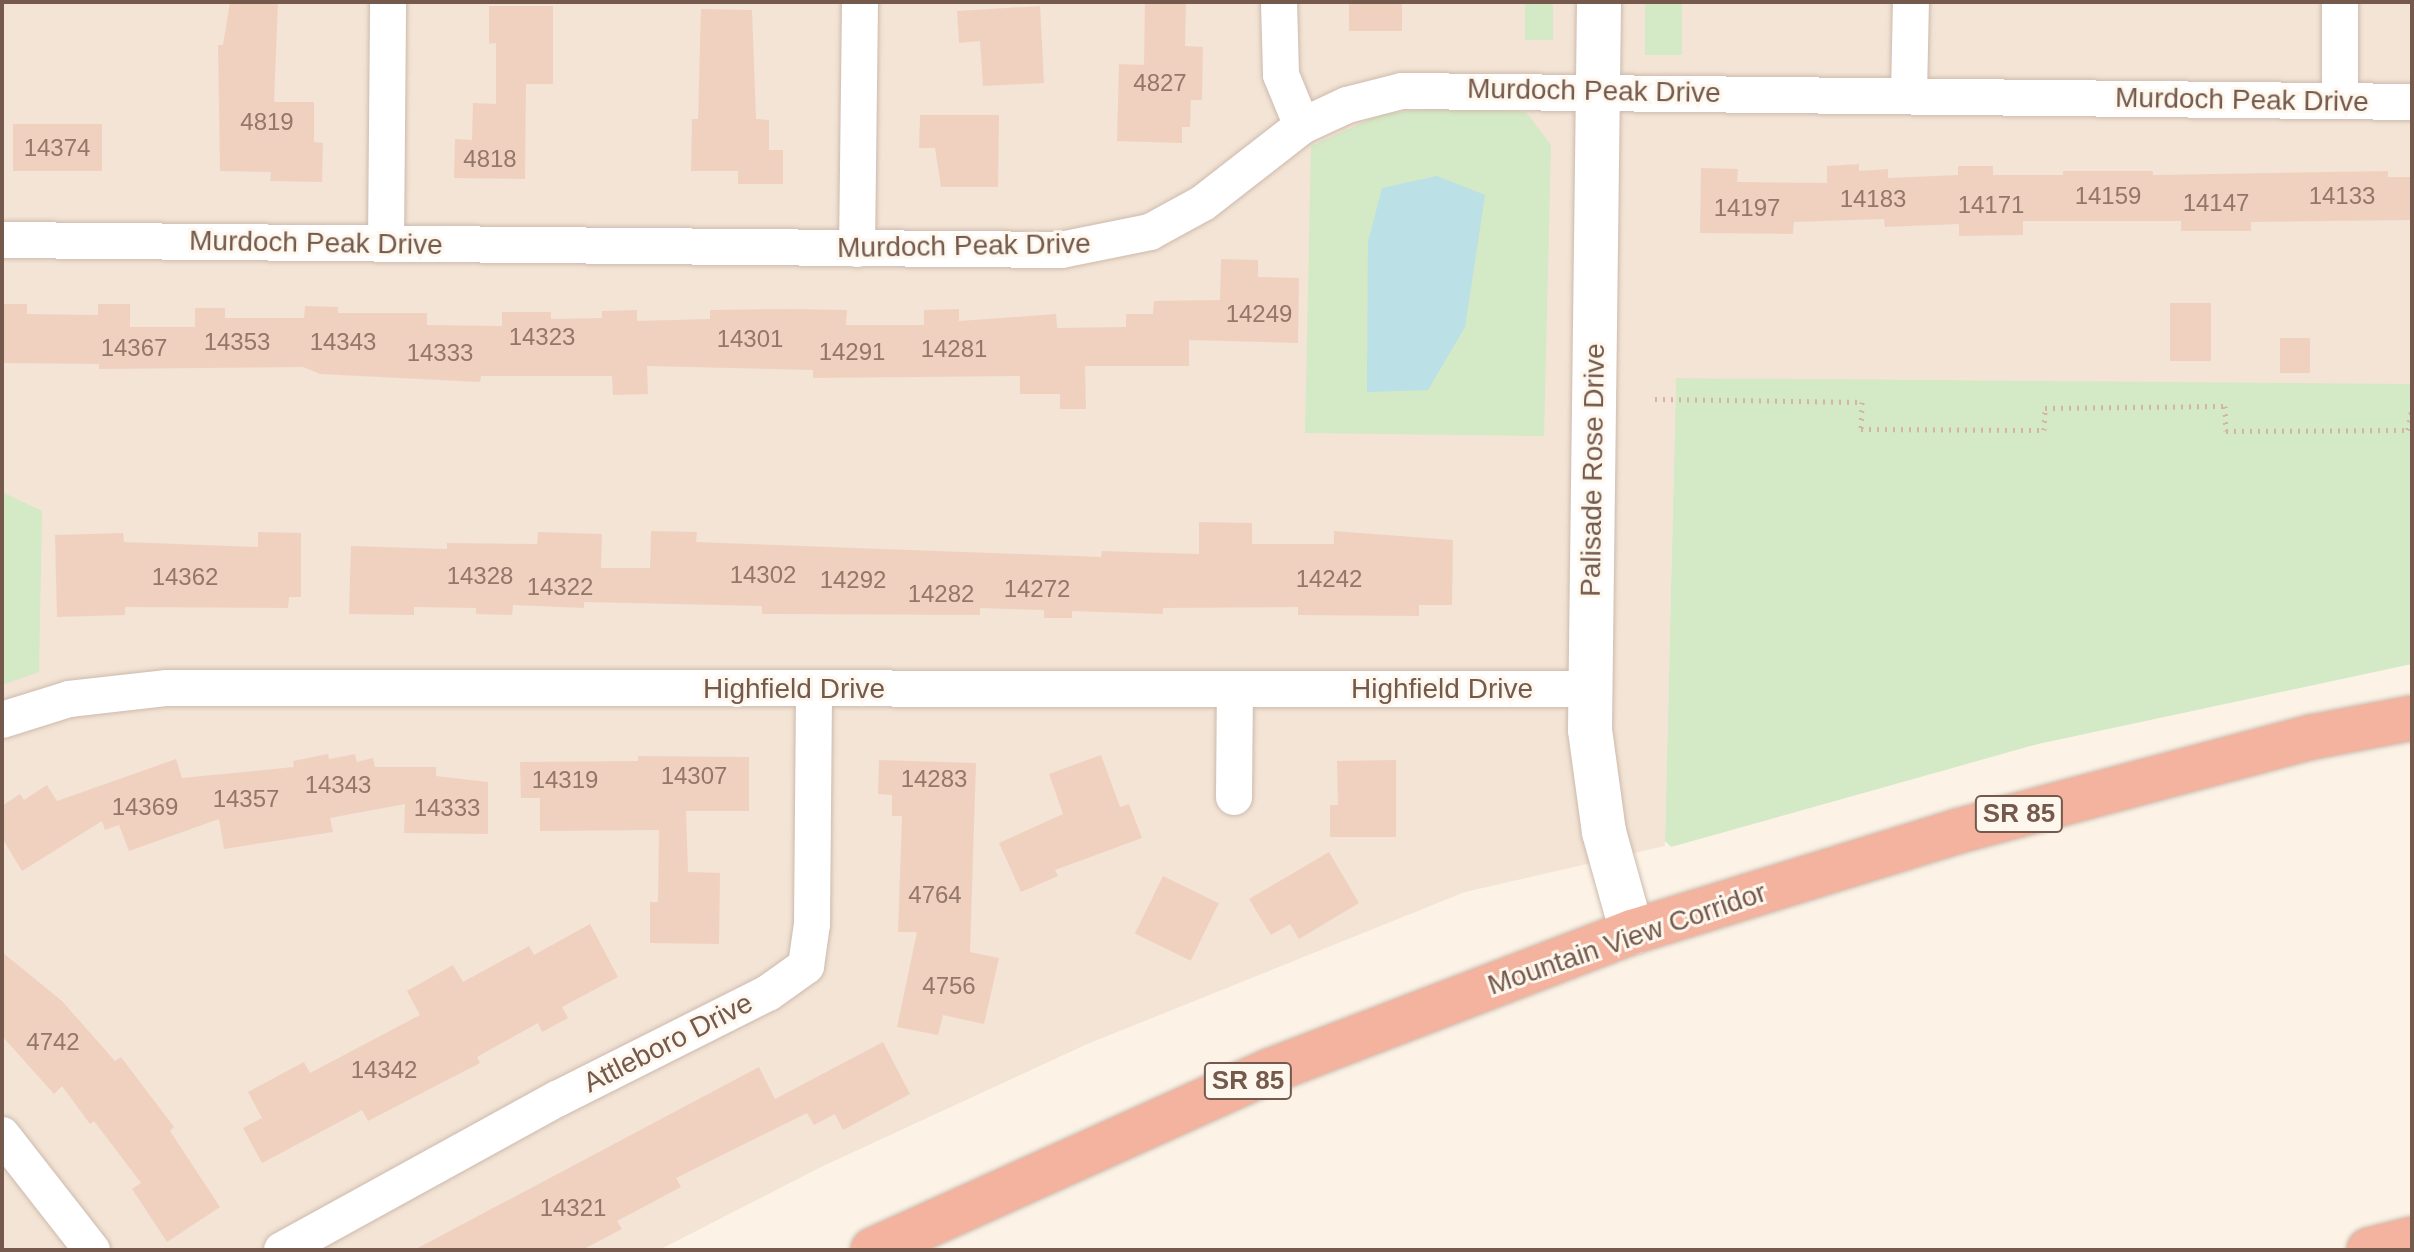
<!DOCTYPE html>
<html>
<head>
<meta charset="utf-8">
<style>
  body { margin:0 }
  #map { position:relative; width:2414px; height:1252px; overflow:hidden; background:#fcf3e6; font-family:Helvetica,sans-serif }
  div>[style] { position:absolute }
  .residential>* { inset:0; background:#f3e4d5 }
  .green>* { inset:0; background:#d4e9c5; transform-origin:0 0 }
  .water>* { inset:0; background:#bbe0e5 }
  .building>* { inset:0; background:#f0d1bf; transform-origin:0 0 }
  .path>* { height:5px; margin-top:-2.5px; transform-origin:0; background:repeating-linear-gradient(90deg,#d5b4a2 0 2px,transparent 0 8px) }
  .roads { filter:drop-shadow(0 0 2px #cdbaad) drop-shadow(0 0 2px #cdbaad) }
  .street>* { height:36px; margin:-18px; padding:0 18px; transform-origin:18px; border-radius:18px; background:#fff }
  .secondary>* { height:44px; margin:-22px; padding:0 22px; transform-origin:22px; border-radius:22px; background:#fff }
  .highway>* { height:44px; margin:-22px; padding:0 22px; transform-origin:22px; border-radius:22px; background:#f3b39f }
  span { translate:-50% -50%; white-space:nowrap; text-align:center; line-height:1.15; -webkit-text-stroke:6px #fef7ed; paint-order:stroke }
  .number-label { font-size:24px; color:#937769 }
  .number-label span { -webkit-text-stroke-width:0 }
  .shield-label span { padding:2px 6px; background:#fef7ed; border:2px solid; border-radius:6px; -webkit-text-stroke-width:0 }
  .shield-label { font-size:26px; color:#74594c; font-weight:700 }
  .street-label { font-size:28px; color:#74594c }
  .frame { position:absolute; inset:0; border:4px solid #74594c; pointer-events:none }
</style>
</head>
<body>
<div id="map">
  <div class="residential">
    <i style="clip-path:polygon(2px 2px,2412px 2px,2412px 387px,1676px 378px,1665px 846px,1465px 892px,1085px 1045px,821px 1167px,659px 1250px,2px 1250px)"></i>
  </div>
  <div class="green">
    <i style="left:1525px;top:2px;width:28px;height:38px"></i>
    <i style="left:1645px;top:2px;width:37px;height:53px"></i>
    <i style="clip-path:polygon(1455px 106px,1526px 112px,1551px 145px,1544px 436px,1305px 433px,1311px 146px,1382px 114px)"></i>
    <i style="clip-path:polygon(1676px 378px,2412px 384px,2412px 664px,2038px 744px,1671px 847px,1665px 841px)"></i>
    <i style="clip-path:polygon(2px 492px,42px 511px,39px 672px,2px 685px)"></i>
  </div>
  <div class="water">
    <i style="clip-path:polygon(1437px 176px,1485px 195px,1465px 327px,1428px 390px,1367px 392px,1368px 242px,1382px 188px)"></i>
  </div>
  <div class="building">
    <i style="clip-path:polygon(230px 2px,278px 2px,274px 102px,314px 102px,314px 142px,323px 143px,322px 182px,270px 181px,271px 172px,220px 171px,218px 45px,223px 45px)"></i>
    <i style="clip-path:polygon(1145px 2px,1186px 2px,1185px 46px,1203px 47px,1202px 100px,1191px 100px,1190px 127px,1182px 127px,1182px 143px,1117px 141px,1119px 64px,1144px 65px)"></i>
    <i style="left:1349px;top:2px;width:53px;height:29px"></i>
    <i style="clip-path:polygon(489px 6px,553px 6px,553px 84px,526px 84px,525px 179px,454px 178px,455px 139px,472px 140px,473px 103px,496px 104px,496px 43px,489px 44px)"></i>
    <i style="clip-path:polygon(1040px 6px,1044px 83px,983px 86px,980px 41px,959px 43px,957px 11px)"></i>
    <i style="clip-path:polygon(701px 9px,752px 10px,756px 119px,769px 120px,769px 150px,783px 150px,783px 184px,738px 184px,738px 171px,691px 171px,692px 119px,698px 119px)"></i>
    <i style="clip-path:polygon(920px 115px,999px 115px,998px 187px,941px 187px,935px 148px,919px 148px)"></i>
    <i style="left:13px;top:124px;width:89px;height:47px"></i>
    <i style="clip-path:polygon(1859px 164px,1859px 171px,1888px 169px,1888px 178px,1958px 175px,1958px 166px,1993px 166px,1993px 175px,2063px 175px,2063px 171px,2153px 171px,2153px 175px,2388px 171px,2388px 177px,2412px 177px,2412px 220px,2251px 222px,2251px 231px,2181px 231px,2181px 221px,2023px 221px,2023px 235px,1959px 236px,1959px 224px,1885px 227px,1884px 219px,1794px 222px,1793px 234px,1700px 233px,1701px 168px,1738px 169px,1737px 182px,1827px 183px,1827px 166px)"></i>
    <i style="clip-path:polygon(1221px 259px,1258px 260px,1258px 277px,1299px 278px,1298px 343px,1189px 340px,1189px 366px,1085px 366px,1086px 409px,1060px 409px,1060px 394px,1020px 394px,1020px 376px,813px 378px,813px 370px,647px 366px,648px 394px,613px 395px,612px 376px,481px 376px,480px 382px,320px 374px,303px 367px,99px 369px,99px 364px,2px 363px,2px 304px,27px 304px,27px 314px,98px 315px,98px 304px,130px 304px,130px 327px,195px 327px,195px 308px,225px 308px,225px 318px,304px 318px,305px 306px,338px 307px,338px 313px,427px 313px,427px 325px,502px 326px,502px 312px,551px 312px,551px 319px,602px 318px,602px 311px,637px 310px,637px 321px,710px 319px,710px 310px,790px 309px,847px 310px,846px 325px,924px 325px,924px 310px,959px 309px,959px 321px,1056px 314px,1057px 328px,1126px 327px,1126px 314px,1153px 314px,1154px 301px,1220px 300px)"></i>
    <i style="left:2170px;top:303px;width:41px;height:58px"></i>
    <i style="left:2280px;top:338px;width:30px;height:35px"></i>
    <i style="clip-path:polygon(1199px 522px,1252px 523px,1252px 544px,1334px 544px,1334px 531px,1453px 540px,1452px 605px,1419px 605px,1419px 616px,1298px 615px,1298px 607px,1163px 608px,1163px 614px,1072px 611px,1072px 618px,1044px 618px,1044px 610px,980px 608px,980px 615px,776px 614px,762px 614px,762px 606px,584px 602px,584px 608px,513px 605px,512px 615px,476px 614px,476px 608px,414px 607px,414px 615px,349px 614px,351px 546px,447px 549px,447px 543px,537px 544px,538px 532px,602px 534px,601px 568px,650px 568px,651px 531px,697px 532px,696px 542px,1101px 557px,1102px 551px,1199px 554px)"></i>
    <i style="clip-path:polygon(258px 532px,301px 533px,301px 597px,289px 597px,288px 608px,125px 607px,125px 615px,57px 617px,55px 535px,123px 533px,124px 542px,258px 547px)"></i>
    <i style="clip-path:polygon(328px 754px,329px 759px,355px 754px,357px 762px,373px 758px,375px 767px,436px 767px,436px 776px,488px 782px,488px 834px,404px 833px,405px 804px,330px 818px,333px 832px,224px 849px,219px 819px,129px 851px,119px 825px,105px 830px,102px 821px,22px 871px,2px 838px,2px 806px,20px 794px,24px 800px,47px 785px,57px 801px,176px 759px,182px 778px,294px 767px,293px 761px)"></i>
    <i style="clip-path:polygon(1101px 755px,1120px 807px,1129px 804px,1142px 838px,1055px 870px,1058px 876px,1021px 892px,999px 843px,1063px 814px,1049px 774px)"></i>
    <i style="clip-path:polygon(638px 756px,749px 757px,749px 811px,686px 811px,688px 872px,720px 873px,719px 944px,650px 943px,650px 902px,658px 902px,659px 830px,540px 831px,540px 798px,521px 798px,520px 762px,638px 761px)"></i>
    <i style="clip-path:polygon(879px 760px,976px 763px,970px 952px,999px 958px,984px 1024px,943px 1015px,938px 1035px,897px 1027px,917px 932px,898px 932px,902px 816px,892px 816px,892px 795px,878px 794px)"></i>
    <i style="clip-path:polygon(1396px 760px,1396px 837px,1330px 837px,1330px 805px,1338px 805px,1337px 761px)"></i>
    <i style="clip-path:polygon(1329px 852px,1359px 903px,1299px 939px,1290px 924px,1271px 935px,1249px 899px)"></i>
    <i style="left:1163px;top:876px;width:62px;height:64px;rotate:26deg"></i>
    <i style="clip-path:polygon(590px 924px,618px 977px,562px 1007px,568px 1018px,542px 1032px,538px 1023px,477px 1057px,480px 1063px,368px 1121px,362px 1110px,262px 1163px,243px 1128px,262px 1118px,248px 1092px,304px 1062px,310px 1073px,420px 1015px,407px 991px,453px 965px,463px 982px,529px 946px,534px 955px)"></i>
    <i style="clip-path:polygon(2px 952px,62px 1001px,115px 1061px,121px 1057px,174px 1127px,170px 1131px,220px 1207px,167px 1242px,132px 1189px,141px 1183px,94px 1121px,90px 1124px,62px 1086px,54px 1094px,2px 1036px)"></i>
    <i style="clip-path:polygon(883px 1042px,910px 1094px,843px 1130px,835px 1114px,814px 1125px,807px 1113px,676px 1178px,681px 1187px,617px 1221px,622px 1229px,582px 1250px,414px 1250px,759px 1067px,775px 1099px)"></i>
  </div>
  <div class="path">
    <i style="left:1655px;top:399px;width:207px;rotate:0.8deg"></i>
    <i style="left:1862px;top:402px;width:27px;rotate:92deg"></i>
    <i style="left:1861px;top:429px;width:183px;rotate:0.3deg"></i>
    <i style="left:2044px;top:430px;width:22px;rotate:-87deg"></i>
    <i style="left:2045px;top:408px;width:180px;rotate:-0.6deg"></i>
    <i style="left:2225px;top:406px;width:25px;rotate:88deg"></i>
    <i style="left:2226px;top:431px;width:182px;rotate:-0.3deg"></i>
    <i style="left:2408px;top:430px;width:23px;rotate:-80deg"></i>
  </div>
  <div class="roads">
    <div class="street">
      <i style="left:1279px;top:2px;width:73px;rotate:88.4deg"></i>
      <i style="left:1281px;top:75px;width:55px;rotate:67.6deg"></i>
      <i style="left:1909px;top:95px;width:93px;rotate:-88.8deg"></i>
      <i style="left:2340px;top:101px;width:99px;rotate:-90deg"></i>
      <i style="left:2px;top:240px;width:1059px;rotate:0.54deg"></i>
      <i style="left:1061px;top:250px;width:91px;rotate:-11.4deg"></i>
      <i style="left:1150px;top:232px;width:60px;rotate:-28.7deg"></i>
      <i style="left:1203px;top:203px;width:125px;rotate:-37.9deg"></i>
      <i style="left:1302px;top:126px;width:50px;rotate:-25deg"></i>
      <i style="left:1347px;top:105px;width:57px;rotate:-14.3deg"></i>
      <i style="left:1402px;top:91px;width:1010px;rotate:0.62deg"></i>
      <i style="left:386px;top:244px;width:242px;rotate:-89.5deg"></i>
      <i style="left:857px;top:249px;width:247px;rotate:-89.3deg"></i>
      <i style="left:2px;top:720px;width:70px;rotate:-17.4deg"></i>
      <i style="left:69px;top:699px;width:99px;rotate:-6.4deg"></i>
      <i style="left:167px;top:688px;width:1422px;rotate:0.04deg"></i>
      <i style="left:1234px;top:797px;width:108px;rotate:-89.5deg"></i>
      <i style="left:2px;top:1135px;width:146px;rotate:52deg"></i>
      <i style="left:282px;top:1250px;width:314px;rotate:-28.8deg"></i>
      <i style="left:557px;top:1099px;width:236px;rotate:-26.7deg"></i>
      <i style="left:768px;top:993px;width:47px;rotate:-35.4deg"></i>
      <i style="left:806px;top:966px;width:42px;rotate:-81.9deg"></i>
      <i style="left:812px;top:924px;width:235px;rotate:-89.5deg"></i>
    </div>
    <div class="secondary">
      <i style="left:1599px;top:2px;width:728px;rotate:90.71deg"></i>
      <i style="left:1590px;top:730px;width:103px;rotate:82.2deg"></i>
      <i style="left:1604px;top:832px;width:104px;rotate:74.4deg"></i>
    </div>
    <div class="highway">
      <i style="left:873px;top:1250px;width:435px;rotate:-24.3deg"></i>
      <i style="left:1270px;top:1071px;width:388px;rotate:-21deg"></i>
      <i style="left:1632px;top:932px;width:341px;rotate:-17.2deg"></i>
      <i style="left:1958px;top:831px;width:366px;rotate:-14.9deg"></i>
      <i style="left:2312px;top:737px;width:102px;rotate:-10.8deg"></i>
      <i style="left:2369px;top:1250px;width:44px;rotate:-14.3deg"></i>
    </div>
  </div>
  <div class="number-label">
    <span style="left:1160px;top:83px">4827</span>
    <span style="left:267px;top:122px">4819</span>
    <span style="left:57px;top:148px">14374</span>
    <span style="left:490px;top:159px">4818</span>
    <span style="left:2108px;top:196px">14159</span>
    <span style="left:2342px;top:196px">14133</span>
    <span style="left:1873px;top:199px">14183</span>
    <span style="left:2216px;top:203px">14147</span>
    <span style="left:1991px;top:205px">14171</span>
    <span style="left:1747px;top:208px">14197</span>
    <span style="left:1259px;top:314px">14249</span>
    <span style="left:542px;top:337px">14323</span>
    <span style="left:750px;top:339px">14301</span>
    <span style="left:237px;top:342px">14353</span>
    <span style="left:343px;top:342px">14343</span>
    <span style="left:134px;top:348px">14367</span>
    <span style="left:954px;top:349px">14281</span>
    <span style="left:852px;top:352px">14291</span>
    <span style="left:440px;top:353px">14333</span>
    <span style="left:763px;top:575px">14302</span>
    <span style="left:480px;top:576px">14328</span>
    <span style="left:185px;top:577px">14362</span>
    <span style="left:1329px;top:579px">14242</span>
    <span style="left:853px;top:580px">14292</span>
    <span style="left:560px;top:587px">14322</span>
    <span style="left:1037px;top:589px">14272</span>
    <span style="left:941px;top:594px">14282</span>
    <span style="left:694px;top:776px">14307</span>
    <span style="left:934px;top:779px">14283</span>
    <span style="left:565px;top:780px">14319</span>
    <span style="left:338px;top:785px">14343</span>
    <span style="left:246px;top:799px">14357</span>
    <span style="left:145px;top:807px">14369</span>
    <span style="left:447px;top:808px">14333</span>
    <span style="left:935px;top:895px">4764</span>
    <span style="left:949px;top:986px">4756</span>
    <span style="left:53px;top:1042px">4742</span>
    <span style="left:384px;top:1070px">14342</span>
    <span style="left:573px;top:1208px">14321</span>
  </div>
  <div class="shield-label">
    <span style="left:2019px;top:814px">SR 85</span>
    <span style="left:1248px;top:1081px">SR 85</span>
  </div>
  <div class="street-label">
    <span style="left:1594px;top:91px;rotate:1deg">Murdoch Peak Drive</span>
    <span style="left:2242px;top:100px;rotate:1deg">Murdoch Peak Drive</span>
    <span style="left:316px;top:243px;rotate:1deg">Murdoch Peak Drive</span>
    <span style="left:964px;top:246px;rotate:-1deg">Murdoch Peak Drive</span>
    <span style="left:1593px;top:470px;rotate:-89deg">Palisade Rose Drive</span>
    <span style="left:794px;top:689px">Highfield Drive</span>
    <span style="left:1442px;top:689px">Highfield Drive</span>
    <span style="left:1627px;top:939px;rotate:-19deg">Mountain View Corridor</span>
    <span style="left:668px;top:1043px;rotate:-27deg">Attleboro Drive</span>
  </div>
  <div class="frame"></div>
</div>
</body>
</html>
